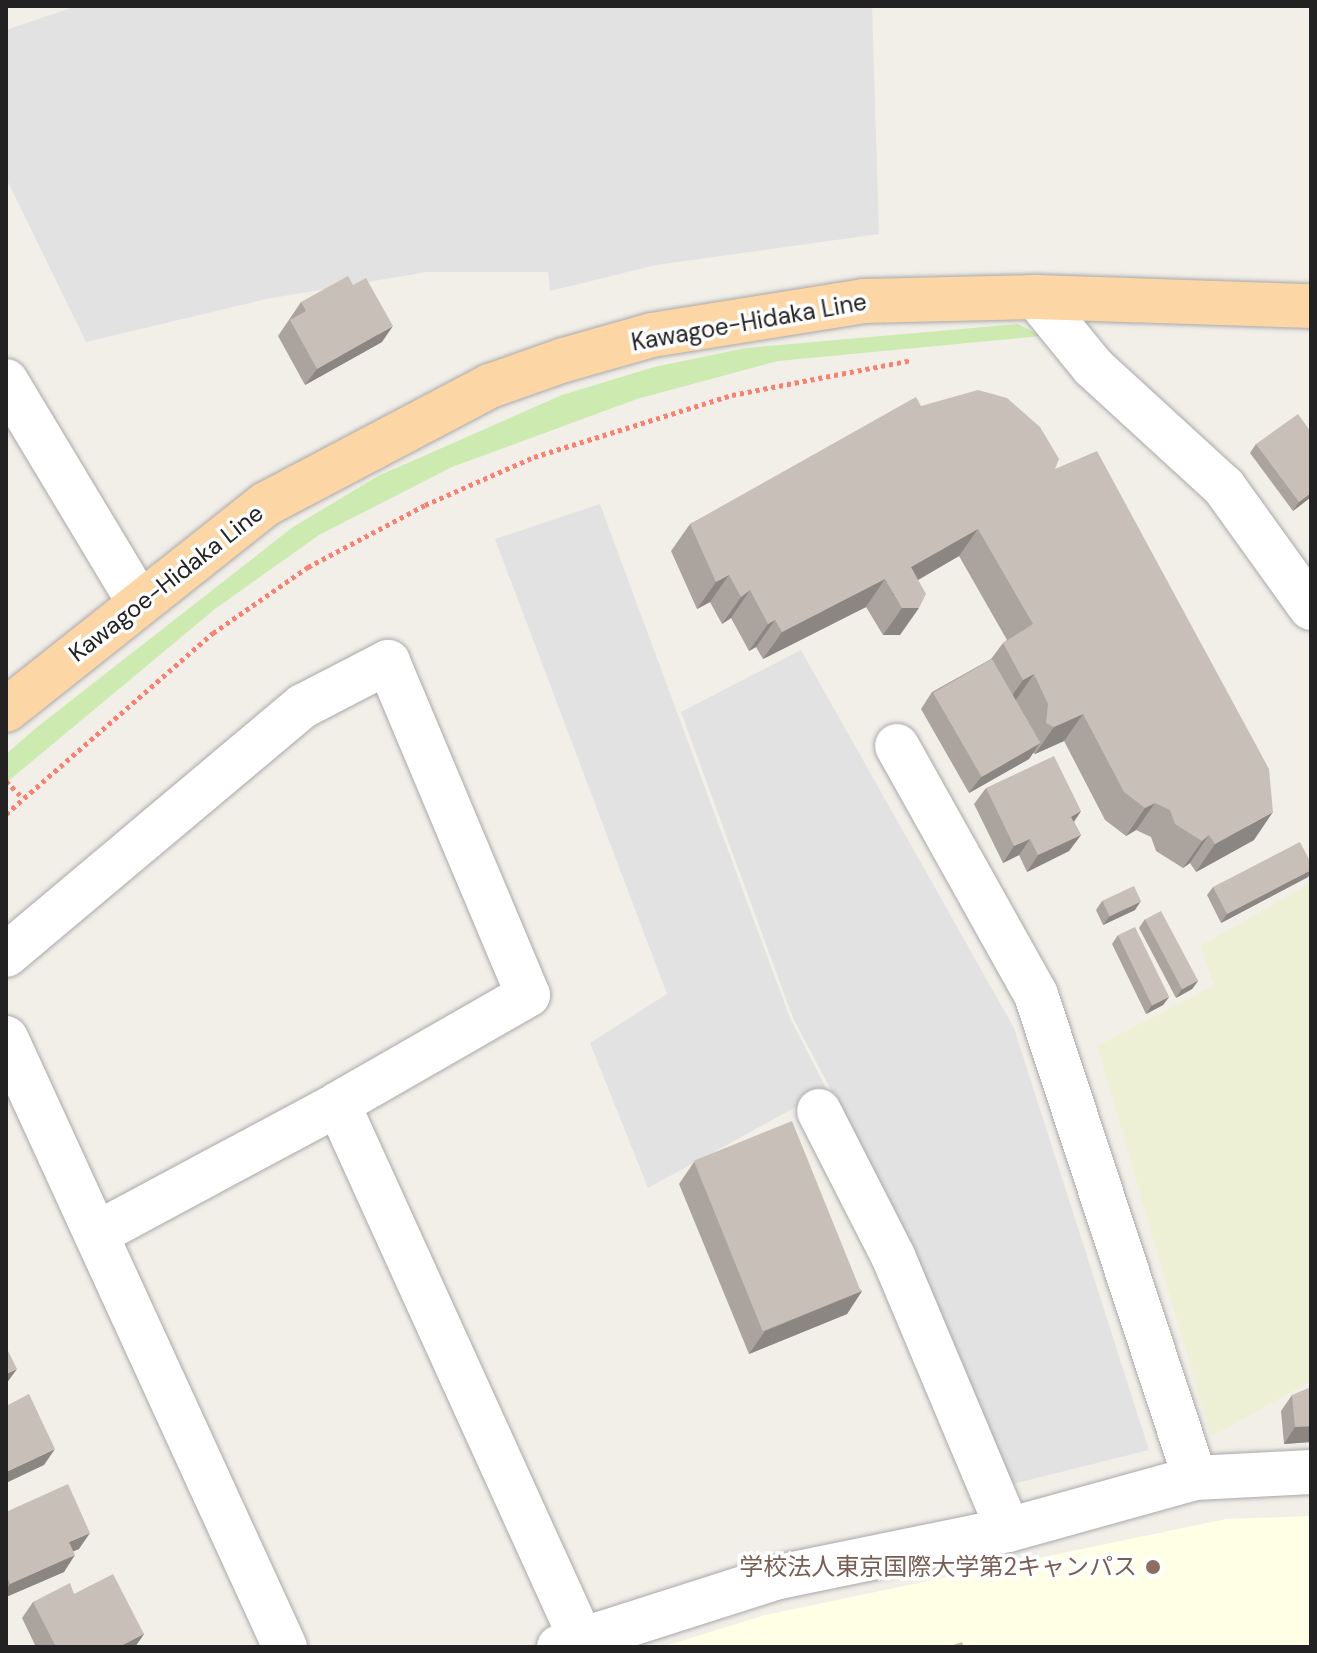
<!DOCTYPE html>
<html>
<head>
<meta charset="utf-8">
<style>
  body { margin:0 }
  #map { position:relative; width:1317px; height:1653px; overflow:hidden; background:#f2efe9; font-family:"DM Sans","Noto Sans JP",sans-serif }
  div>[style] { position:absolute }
  .education>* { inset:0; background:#ffffe5 }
  .farmland>* { inset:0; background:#eef0d5 }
  .grass>* { inset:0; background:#cdebb0 }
  .parking>* { inset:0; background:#e2e2e2 }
  .path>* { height:5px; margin-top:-2.5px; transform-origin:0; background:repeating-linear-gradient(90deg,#fa8072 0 4px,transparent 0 8px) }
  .roads { filter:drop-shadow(0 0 2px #a9a9a9) drop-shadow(0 0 2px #a9a9a9) }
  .minor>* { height:44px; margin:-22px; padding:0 22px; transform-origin:22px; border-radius:22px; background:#fff }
  .major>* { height:44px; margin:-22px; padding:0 22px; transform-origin:22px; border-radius:22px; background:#fcd6a4 }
  .wall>* { inset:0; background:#aba49e }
  .shaded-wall>* { inset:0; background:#8b8681 }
  .building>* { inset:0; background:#c7bfb8; transform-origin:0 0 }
  .dots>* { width:22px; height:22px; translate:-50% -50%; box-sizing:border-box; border:4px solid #fff; border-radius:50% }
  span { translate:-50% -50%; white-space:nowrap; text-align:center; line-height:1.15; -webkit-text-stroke:7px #fff; paint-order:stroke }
  .street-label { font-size:24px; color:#222 }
  .education-label { font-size:24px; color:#785e54 }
  .right { translate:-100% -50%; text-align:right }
  .frame { position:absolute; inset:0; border:8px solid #222; pointer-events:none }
</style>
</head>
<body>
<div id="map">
  <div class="education">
    <i style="clip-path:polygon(1311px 1516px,1311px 1647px,662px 1647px,765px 1615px,1226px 1519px)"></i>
  </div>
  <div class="farmland">
    <i style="clip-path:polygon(1311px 883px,1311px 1381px,1211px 1437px,1097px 1046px,1214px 985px,1200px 946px)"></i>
  </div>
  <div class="grass">
    <i style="clip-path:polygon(1018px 324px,1041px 336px,778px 361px,637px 399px,452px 467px,319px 535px,215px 609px,6px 783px,6px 754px,36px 728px,293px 527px,378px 476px,562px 395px,654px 367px,746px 348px)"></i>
  </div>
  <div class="parking">
    <i style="clip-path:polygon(77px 6px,872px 6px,879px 234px,656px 265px,550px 291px,548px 272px,427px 272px,266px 299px,86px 342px,6px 178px,6px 30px)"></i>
    <i style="clip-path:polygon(600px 504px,790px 1018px,827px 1090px,648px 1188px,590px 1043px,667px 994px,495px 539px)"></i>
    <i style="clip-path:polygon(801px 650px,1014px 1028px,1149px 1450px,1009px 1485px,896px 1213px,793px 1018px,681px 712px)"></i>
  </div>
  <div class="path">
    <i style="left:6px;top:781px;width:24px;rotate:45deg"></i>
    <i style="left:6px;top:814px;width:275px;rotate:-41.2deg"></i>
    <i style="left:213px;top:633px;width:116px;rotate:-34.8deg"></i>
    <i style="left:308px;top:567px;width:132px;rotate:-27.9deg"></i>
    <i style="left:425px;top:505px;width:119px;rotate:-23.8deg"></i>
    <i style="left:534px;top:457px;width:207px;rotate:-17.4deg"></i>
    <i style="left:732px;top:395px;width:183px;rotate:-11deg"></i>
  </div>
  <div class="roads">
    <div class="minor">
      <i style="left:1036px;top:297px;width:90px;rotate:50.8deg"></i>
      <i style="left:1093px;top:367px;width:178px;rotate:42.5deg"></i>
      <i style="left:1224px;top:487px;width:149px;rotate:54.3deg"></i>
      <i style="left:6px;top:381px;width:254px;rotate:59deg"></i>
      <i style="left:897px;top:746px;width:285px;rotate:60.8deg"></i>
      <i style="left:1036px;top:995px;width:508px;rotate:71.78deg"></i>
      <i style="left:6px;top:955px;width:388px;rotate:-40deg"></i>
      <i style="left:303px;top:706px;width:96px;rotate:-27.4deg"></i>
      <i style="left:388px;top:662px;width:361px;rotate:67.2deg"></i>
      <i style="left:528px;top:995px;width:219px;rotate:150.2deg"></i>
      <i style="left:338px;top:1104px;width:588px;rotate:65.57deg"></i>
      <i style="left:6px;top:1038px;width:670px;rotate:65.39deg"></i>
      <i style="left:819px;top:1111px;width:163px;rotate:63deg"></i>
      <i style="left:893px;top:1256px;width:297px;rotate:67.2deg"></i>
      <i style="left:96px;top:1234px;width:275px;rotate:-28.2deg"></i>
      <i style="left:559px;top:1647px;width:231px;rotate:-17.7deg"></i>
      <i style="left:779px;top:1577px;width:234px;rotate:-11.6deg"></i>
      <i style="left:1008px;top:1530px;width:194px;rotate:-15.5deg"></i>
      <i style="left:1195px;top:1478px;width:116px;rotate:-3deg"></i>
    </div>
    <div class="major">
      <i style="left:6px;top:710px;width:332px;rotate:-38.4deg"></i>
      <i style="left:266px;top:504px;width:253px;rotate:-27.8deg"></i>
      <i style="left:490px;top:386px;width:78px;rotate:-19.4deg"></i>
      <i style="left:564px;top:360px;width:91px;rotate:-15.9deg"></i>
      <i style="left:652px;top:335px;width:215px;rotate:-9.1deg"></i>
      <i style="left:864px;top:301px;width:172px;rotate:-1.3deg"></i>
      <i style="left:1036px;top:297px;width:275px;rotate:1.9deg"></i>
    </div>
  </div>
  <div class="wall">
    <i style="clip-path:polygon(353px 285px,382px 342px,305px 385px,278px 336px,301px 302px)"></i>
    <i style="clip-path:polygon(921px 406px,1055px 469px,1254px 840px,1196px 872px,1190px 863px,1183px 868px,1156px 851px,1151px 837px,1136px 830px,1126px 836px,1105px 820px,1064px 741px,1035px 754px,1033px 753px,1029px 759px,969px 793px,921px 709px,932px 692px,991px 659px,1003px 643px,1007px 640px,959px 556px,918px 580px,900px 635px,883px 635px,866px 607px,763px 659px,756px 647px,749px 651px,731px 618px,722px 624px,710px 602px,697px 609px,671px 551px,690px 524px)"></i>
    <i style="clip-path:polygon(1256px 444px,1311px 497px,1293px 511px,1250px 453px)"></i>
    <i style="clip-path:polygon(986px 788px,1081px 811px,1074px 822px,1081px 835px,1069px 851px,1027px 872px,1019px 855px,1003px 863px,974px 804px)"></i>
    <i style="clip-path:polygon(1308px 877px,1221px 923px,1207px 895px,1213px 887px)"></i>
    <i style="clip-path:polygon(1102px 901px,1135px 910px,1103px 925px,1096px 910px)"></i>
    <i style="clip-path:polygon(1145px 919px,1198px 981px,1192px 989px,1176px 998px,1139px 928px)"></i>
    <i style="clip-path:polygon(1118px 935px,1169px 997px,1163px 1005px,1146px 1014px,1112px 944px)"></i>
    <i style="clip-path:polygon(694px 1162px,862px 1291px,847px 1314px,749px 1354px,679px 1184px)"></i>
    <i style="clip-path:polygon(1292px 1395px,1311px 1442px,1284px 1444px,1281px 1411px)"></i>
    <i style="clip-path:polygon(6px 1512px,79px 1549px,73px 1551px,64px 1572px,6px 1597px)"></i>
    <i style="clip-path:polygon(74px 1594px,144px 1634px,135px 1647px,36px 1647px,22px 1618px,33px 1602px)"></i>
  </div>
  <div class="shaded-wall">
    <i style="clip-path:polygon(393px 326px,382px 342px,305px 385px,317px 369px)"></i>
    <i style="clip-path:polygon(1311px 493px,1311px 497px,1293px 511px,1299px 502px)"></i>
    <i style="clip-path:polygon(978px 529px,959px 556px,892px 595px,911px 567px)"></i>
    <i style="clip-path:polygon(729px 575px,710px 602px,697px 609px,716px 582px)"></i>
    <i style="clip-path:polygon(885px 579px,866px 607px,763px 659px,782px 632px)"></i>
    <i style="clip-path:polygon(750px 590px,731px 618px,722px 624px,741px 597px)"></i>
    <i style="clip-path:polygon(902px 608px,919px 608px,900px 635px,883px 635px)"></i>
    <i style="clip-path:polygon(775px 620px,756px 647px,749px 651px,768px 624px)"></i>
    <i style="clip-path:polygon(1034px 674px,1015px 701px,1004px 707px,1023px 680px)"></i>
    <i style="clip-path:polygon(1083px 714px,1064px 741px,1035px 754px,1054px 727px)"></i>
    <i style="clip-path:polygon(1040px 743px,1029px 759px,969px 793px,981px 777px)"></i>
    <i style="clip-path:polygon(1155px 803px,1136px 830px,1126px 836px,1145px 808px)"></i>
    <i style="clip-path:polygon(1081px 811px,1070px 827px,1071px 817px)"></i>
    <i style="clip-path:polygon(1273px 812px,1254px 840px,1196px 872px,1215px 844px)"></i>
    <i style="clip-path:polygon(1081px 835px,1069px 851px,1027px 872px,1038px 855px)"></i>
    <i style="clip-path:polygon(1209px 835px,1190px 863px,1183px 868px,1202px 841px)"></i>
    <i style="clip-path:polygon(1030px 839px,1019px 855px,1003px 863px,1014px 846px)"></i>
    <i style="clip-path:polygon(1311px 870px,1311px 873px,1308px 877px,1221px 923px,1227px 914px)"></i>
    <i style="clip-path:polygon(1141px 901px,1135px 910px,1103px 925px,1109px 917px)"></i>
    <i style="clip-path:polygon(1198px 981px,1192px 989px,1176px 998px,1182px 989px)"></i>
    <i style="clip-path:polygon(1169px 997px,1163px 1005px,1146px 1014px,1152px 1005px)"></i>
    <i style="clip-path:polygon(862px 1291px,847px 1314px,749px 1354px,765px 1331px)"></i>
    <i style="clip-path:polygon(17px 1369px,6px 1384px,6px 1374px)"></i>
    <i style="clip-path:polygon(1311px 1426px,1311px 1442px,1284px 1444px,1295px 1427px)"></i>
    <i style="clip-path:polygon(55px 1449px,44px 1465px,6px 1483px,6px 1472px)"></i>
    <i style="clip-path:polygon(90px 1533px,79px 1549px,58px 1558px,69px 1542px)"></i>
    <i style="clip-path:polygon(75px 1555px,64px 1572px,6px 1597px,6px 1590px,10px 1584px)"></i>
    <i style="clip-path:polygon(144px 1634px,135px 1647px,119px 1647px)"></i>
  </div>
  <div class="building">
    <i style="clip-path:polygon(348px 276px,353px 285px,366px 278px,393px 326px,317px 369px,290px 320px,306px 311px,301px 302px)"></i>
    <i style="clip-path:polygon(978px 390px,1007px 398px,1040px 427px,1059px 459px,1055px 469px,1097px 451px,1269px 769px,1273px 812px,1215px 844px,1209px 835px,1202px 841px,1175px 824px,1170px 810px,1155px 803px,1145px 808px,1124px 792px,1083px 714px,1054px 727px,1046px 723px,1048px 704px,1034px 674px,1023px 680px,1003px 643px,1033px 624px,978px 529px,911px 567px,926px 594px,919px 608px,902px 608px,885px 579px,782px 632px,775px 620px,768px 624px,750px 590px,741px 597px,729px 575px,716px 582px,690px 524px,916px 397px,921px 406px)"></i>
    <i style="clip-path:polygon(1298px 414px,1311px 432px,1311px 493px,1299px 502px,1256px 444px)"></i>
    <i style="left:992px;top:659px;width:97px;height:68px;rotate:60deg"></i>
    <i style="clip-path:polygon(1054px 756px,1081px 811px,1071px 817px,1081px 835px,1038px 855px,1030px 839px,1014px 846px,986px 788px)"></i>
    <i style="clip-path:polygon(1300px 842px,1311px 863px,1311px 870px,1227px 914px,1213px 887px)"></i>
    <i style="left:1134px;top:886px;width:17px;height:35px;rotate:65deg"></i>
    <i style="left:1161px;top:911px;width:79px;height:18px;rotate:62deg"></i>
    <i style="left:1135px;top:927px;width:78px;height:19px;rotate:64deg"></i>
    <i style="left:792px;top:1121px;width:184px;height:106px;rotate:68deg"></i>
    <i style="clip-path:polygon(6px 1347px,17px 1369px,6px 1374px)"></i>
    <i style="clip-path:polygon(1311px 1387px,1311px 1426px,1295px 1427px,1292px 1395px)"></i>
    <i style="clip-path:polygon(29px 1394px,55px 1449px,6px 1472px,6px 1406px)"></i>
    <i style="clip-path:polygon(68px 1484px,90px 1533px,69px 1542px,75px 1555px,10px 1584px,6px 1574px,6px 1512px)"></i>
    <i style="clip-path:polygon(113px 1574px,144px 1634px,119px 1647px,56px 1647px,33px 1602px,70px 1583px,74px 1594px)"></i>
    <i style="clip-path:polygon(962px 1642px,964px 1647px,947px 1647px)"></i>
  </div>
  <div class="dots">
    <i style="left:1153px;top:1567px;background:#8d6e63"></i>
  </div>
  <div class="street-label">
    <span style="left:749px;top:322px;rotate:-10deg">Kawagoe-Hidaka Line</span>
    <span style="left:166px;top:583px;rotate:-38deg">Kawagoe-Hidaka Line</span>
  </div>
  <div class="education-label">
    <span class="right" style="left:1137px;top:1567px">学校法人東京国際大学第2キャンパス</span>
  </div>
  <div class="frame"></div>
</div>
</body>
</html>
